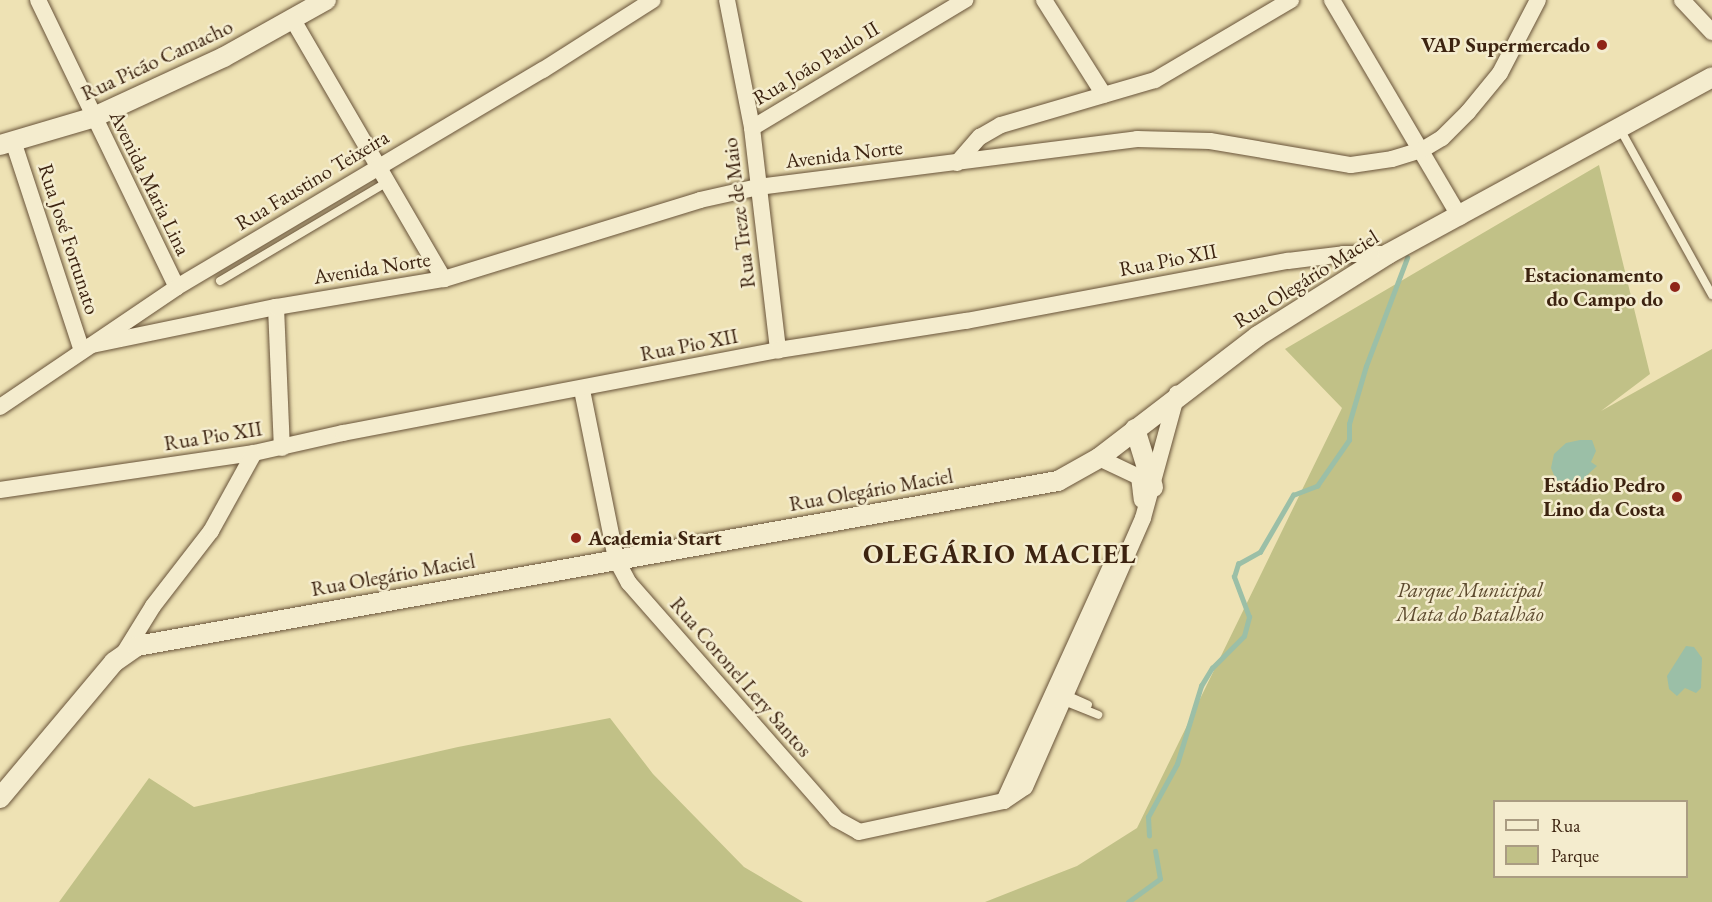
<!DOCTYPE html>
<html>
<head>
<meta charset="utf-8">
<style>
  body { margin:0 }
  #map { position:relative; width:1712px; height:902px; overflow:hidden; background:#eee2b4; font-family:"EB Garamond",serif }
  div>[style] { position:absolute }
  .green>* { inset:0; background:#c1c187 }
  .water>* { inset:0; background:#9bbfa7 }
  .stream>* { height:4.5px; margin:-2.25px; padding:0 2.25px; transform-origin:2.25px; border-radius:2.25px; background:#9bbfa7 }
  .roads { filter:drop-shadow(0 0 2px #685339) drop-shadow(0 0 2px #685339) }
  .service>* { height:8px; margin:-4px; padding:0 4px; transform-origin:4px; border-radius:4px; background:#f4ecce }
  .minor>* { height:16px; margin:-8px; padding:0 8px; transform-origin:8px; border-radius:8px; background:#f4ecce }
  .tertiary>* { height:20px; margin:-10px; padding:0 10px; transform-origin:10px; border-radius:10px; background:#f4ecce }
  .dots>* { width:16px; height:16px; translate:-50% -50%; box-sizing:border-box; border:3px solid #f4ecce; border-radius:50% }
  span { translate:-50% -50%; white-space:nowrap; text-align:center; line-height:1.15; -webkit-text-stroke:5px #f4ecce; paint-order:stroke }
  .poi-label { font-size:21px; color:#3c2310; font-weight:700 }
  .right { translate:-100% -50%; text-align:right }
  .left { translate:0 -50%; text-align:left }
  .street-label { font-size:21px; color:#3c2310 }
  .park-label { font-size:21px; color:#5d4a2e; font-style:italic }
  .district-label { font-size:27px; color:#3c2310; font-weight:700; letter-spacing:1.5px }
  .legend { position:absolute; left:1493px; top:800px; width:195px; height:78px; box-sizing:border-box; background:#f4ecce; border:2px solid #aa9c82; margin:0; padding:8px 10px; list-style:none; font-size:18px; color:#3c2310 }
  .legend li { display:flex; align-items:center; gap:12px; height:30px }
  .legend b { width:30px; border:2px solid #aa9c82 }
</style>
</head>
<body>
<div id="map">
  <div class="green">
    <i style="clip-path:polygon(evenodd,1599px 165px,1650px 374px,1601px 411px,1712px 349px,1712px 902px,985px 902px,1077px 866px,1137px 828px,1342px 408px,1285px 349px,1599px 165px,1494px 802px,1686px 802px,1686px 876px,1494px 876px,1494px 802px)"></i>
    <i style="clip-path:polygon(610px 718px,653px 774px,744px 867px,803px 902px,59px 902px,149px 778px,194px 807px,458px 747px)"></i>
  </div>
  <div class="water">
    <i style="clip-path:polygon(1580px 440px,1592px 440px,1596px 451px,1591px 462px,1597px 466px,1582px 480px,1565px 487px,1556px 480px,1551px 468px,1554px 454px,1566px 443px)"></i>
    <i style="clip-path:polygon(1686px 646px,1694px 647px,1702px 658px,1701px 688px,1696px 693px,1685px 688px,1677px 696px,1669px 689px,1667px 676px)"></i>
  </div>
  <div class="stream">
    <i style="left:1149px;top:836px;width:19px;rotate:-93deg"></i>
    <i style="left:1148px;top:817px;width:60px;rotate:-61.3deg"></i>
    <i style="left:1177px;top:764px;width:82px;rotate:-72.9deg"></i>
    <i style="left:1201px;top:686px;width:21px;rotate:-59deg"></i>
    <i style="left:1212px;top:668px;width:45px;rotate:-45deg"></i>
    <i style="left:1244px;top:636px;width:20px;rotate:-75deg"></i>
    <i style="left:1249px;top:617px;width:43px;rotate:-110.6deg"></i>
    <i style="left:1234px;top:577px;width:14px;rotate:-73deg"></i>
    <i style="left:1238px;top:564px;width:25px;rotate:-29deg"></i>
    <i style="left:1260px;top:552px;width:66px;rotate:-59.9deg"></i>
    <i style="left:1293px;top:495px;width:26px;rotate:-21deg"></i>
    <i style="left:1317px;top:486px;width:56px;rotate:-55.2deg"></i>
    <i style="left:1349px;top:440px;width:16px;rotate:-90deg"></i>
    <i style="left:1349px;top:424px;width:60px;rotate:-73.7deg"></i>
    <i style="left:1366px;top:366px;width:116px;rotate:-69.2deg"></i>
    <i style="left:1128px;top:902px;width:39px;rotate:-36deg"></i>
    <i style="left:1160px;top:879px;width:28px;rotate:-100deg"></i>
  </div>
  <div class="roads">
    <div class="service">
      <i style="left:1620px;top:129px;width:190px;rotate:61deg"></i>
      <i style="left:220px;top:281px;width:193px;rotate:-30.6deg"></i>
      <i style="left:1066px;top:695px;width:24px;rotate:24deg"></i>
      <i style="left:1064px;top:701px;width:37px;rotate:22deg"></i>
    </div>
    <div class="minor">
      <i style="left:38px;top:0;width:319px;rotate:64.2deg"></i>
      <i style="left:727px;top:0;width:130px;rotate:78.9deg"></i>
      <i style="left:752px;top:128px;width:224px;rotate:83.3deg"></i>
      <i style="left:1044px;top:0;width:112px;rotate:57.7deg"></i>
      <i style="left:1332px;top:0;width:252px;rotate:59.5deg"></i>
      <i style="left:1682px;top:0;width:44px;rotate:46.8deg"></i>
      <i style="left:293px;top:20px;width:300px;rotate:59.8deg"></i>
      <i style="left:752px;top:128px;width:249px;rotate:-31deg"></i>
      <i style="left:13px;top:141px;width:221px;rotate:71.8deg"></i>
      <i style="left:957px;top:163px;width:35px;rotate:-49deg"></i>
      <i style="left:980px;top:137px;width:24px;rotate:-30deg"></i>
      <i style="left:1001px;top:125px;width:160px;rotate:-16.3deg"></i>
      <i style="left:1155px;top:80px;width:158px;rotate:-30.5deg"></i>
      <i style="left:276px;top:307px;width:141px;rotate:87.6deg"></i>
      <i style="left:92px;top:345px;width:188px;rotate:-11.7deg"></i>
      <i style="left:276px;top:307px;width:170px;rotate:-9.5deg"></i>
      <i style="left:444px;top:279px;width:268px;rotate:-17.1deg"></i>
      <i style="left:700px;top:200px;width:59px;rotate:-12.6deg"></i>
      <i style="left:758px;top:187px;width:382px;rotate:-7.2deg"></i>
      <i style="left:1137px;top:139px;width:73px;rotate:1.6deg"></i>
      <i style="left:1210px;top:141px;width:143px;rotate:9.7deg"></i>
      <i style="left:1351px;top:165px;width:41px;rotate:-8.3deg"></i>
      <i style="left:1392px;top:159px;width:31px;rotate:-17deg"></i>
      <i style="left:1422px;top:150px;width:23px;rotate:-31deg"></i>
      <i style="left:1442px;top:138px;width:37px;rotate:-45deg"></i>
      <i style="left:1468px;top:112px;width:50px;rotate:-50.6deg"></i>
      <i style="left:1500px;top:73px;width:82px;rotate:-62.5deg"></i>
      <i style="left:582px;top:390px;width:172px;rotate:78.6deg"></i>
      <i style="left:616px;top:559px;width:27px;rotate:62deg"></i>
      <i style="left:629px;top:583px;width:314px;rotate:48.7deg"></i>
      <i style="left:836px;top:819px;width:26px;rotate:29deg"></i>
      <i style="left:859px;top:832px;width:148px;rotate:-12.1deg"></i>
      <i style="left:1004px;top:801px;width:25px;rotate:-34deg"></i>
      <i style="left:1025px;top:787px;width:294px;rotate:-66.3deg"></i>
      <i style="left:1143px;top:518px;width:129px;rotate:-74.7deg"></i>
      <i style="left:0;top:407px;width:214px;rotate:-34.1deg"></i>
      <i style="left:177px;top:287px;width:425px;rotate:-30.7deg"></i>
      <i style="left:543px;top:70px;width:130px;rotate:-32.5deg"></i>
      <i style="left:1099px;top:458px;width:44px;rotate:25.4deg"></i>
      <i style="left:1139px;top:477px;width:23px;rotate:83deg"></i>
      <i style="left:0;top:490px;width:257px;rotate:-8.3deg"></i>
      <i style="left:254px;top:453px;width:91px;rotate:-12.7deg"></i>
      <i style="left:343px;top:433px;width:443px;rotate:-10.8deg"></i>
      <i style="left:778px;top:350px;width:190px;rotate:-8.8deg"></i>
      <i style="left:966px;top:321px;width:328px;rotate:-10.6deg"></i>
      <i style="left:1288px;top:261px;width:56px;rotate:-7.1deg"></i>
      <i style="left:1344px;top:254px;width:44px"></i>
      <i style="left:124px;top:653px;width:55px;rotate:-58.3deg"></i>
      <i style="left:153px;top:606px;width:95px;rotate:-52.3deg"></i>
      <i style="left:211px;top:531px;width:89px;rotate:-61.1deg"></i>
      <i style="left:1004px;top:801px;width:260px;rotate:-65.5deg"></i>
    </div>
    <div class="tertiary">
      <i style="left:0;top:145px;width:96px;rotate:-16.4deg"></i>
      <i style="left:92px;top:118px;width:145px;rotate:-24.8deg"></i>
      <i style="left:224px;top:57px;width:117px;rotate:-29.2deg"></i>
      <i style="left:1135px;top:429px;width:61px;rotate:72.8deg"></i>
      <i style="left:0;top:798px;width:177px;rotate:-50deg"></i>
      <i style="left:114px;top:662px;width:28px;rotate:-35deg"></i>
      <i style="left:137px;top:646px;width:936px;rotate:-10.16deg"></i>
      <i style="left:1058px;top:481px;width:47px;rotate:-29.3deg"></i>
      <i style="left:1099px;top:458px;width:200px;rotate:-37.5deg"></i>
      <i style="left:1258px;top:336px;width:154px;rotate:-32.2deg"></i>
      <i style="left:1388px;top:254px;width:369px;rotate:-28.6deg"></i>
    </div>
  </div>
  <div class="dots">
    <i style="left:1602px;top:45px;background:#8f2418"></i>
    <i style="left:1675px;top:287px;background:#8f2418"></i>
    <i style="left:1677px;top:497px;background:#8f2418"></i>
    <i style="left:576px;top:538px;background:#8f2418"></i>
  </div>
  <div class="poi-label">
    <span class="right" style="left:1590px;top:45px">VAP Supermercado</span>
    <span class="right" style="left:1663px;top:287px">Estacionamento<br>do Campo do</span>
    <span class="right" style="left:1665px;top:497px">Estádio Pedro<br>Lino da Costa</span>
    <span class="left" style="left:588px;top:538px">Academia Start</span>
  </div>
  <div class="street-label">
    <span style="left:157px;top:60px;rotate:-25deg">Rua Picão Camacho</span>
    <span style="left:816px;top:63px;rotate:-31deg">Rua João Paulo II</span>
    <span style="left:844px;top:154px;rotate:-7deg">Avenida Norte</span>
    <span style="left:312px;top:180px;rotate:-31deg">Rua Faustino Teixeira</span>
    <span style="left:150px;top:183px;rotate:64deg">Avenida Maria Lina</span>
    <span style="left:739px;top:213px;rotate:-97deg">Rua Treze de Maio</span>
    <span style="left:69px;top:239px;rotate:72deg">Rua José Fortunato</span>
    <span style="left:1168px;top:260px;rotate:-11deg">Rua Pio XII</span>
    <span style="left:372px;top:268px;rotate:-9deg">Avenida Norte</span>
    <span style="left:1306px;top:279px;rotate:-32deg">Rua Olegário Maciel</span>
    <span style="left:689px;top:345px;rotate:-11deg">Rua Pio XII</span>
    <span style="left:213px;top:436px;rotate:-9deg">Rua Pio XII</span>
    <span style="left:871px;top:490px;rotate:-10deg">Rua Olegário Maciel</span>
    <span style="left:393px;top:575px;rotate:-10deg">Rua Olegário Maciel</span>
    <span style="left:741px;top:677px;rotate:49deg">Rua Coronel Lery Santos</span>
  </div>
  <div class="park-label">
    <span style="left:1470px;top:602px">Parque Municipal<br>Mata do Batalhão</span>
  </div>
  <div class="district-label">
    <span style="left:1000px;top:554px">OLEGÁRIO MACIEL</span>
  </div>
  <ul class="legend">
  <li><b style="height:8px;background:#f4ecce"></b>Rua</li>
  <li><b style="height:16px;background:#c1c187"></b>Parque</li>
  </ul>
</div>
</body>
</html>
